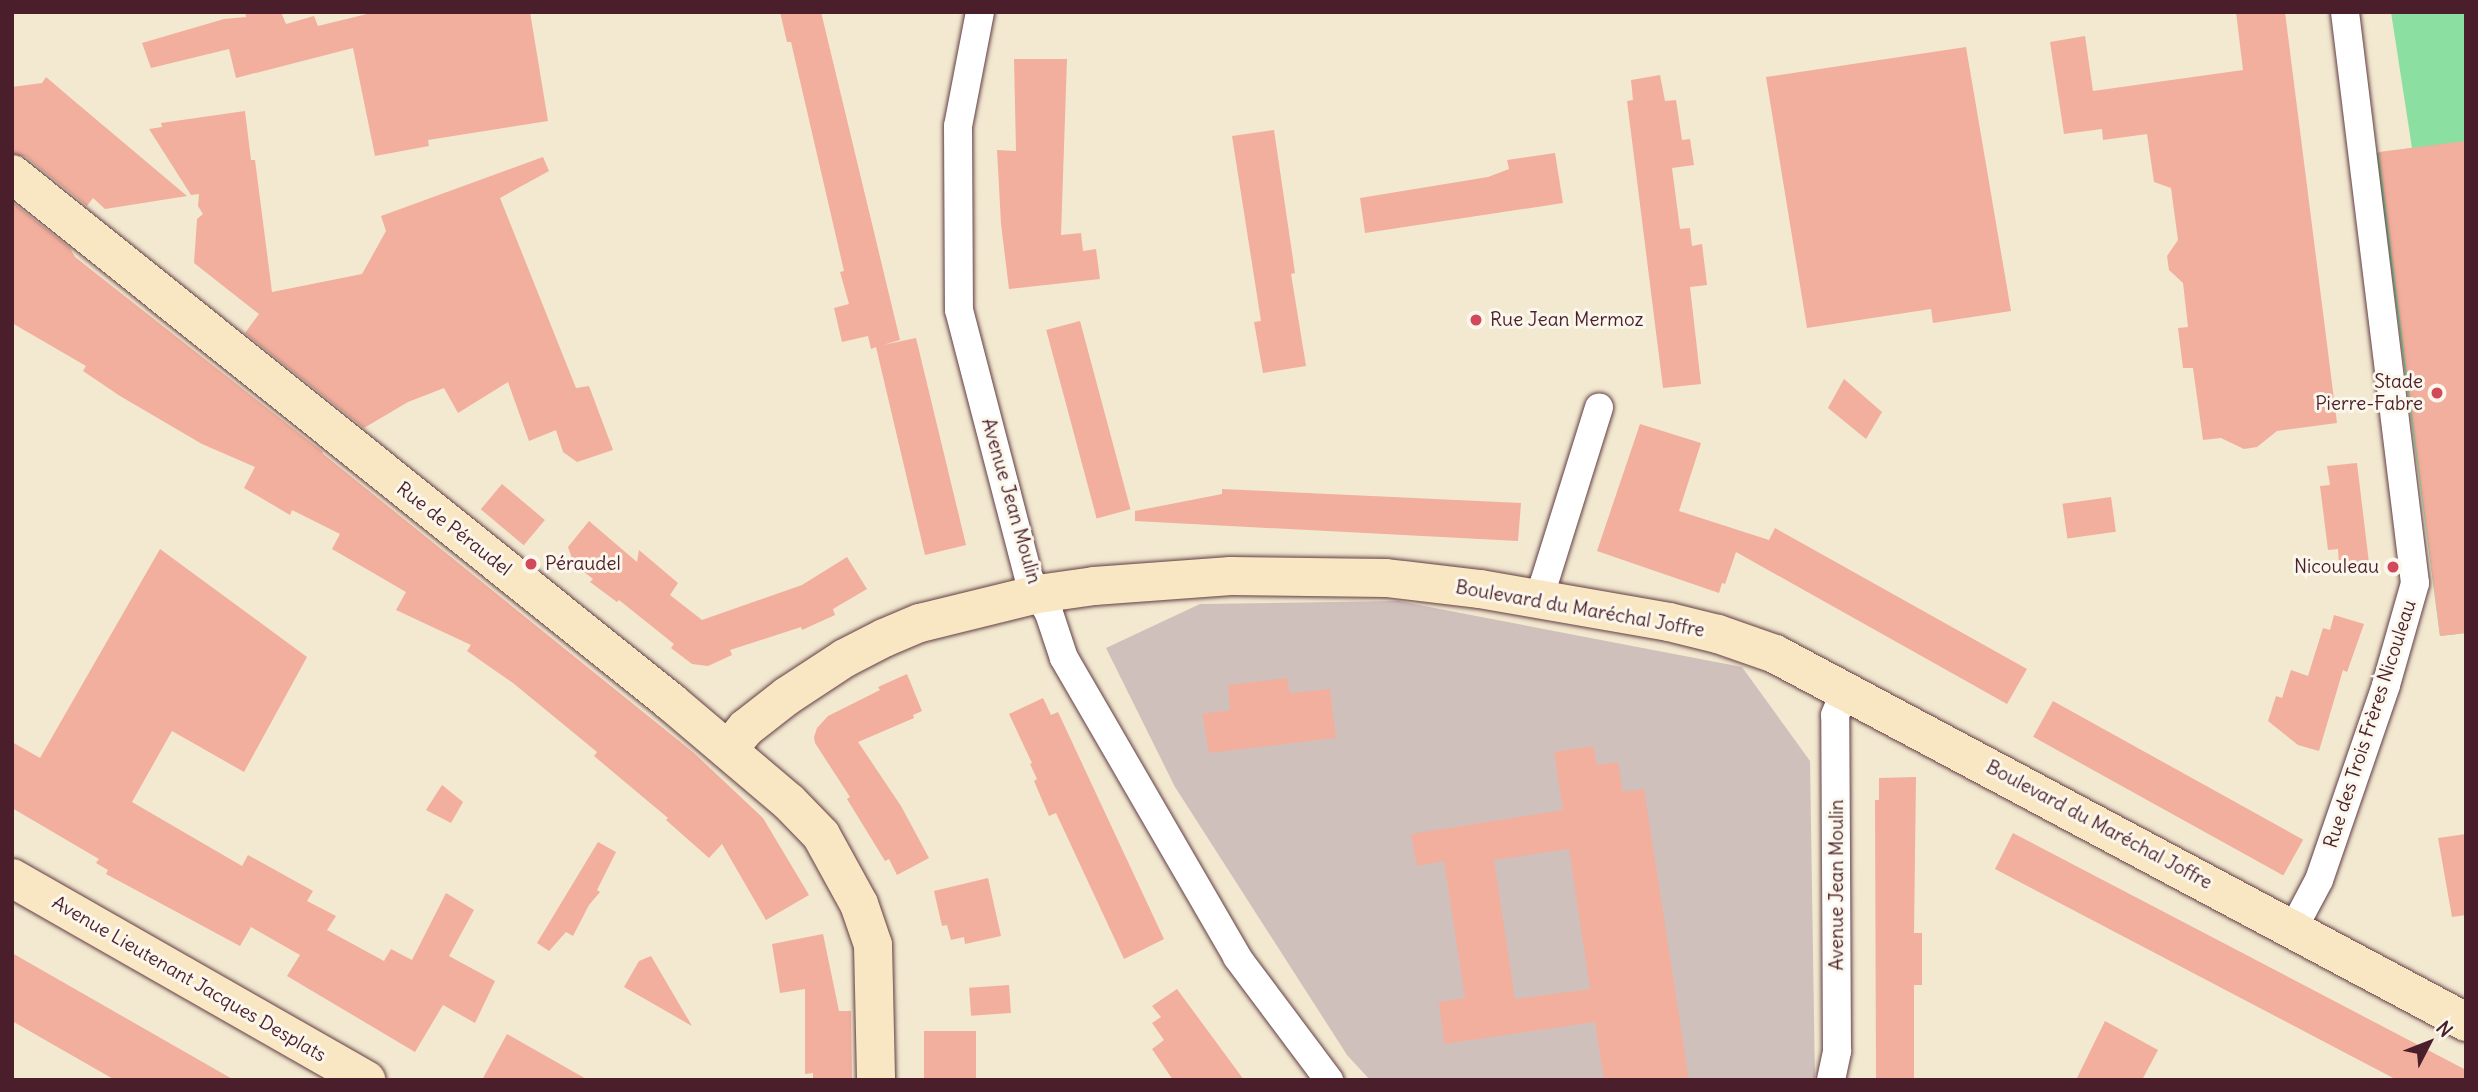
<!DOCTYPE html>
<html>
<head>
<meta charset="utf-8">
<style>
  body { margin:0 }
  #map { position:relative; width:2478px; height:1092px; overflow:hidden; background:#f2e9d0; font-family:Delius,sans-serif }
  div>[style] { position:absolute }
  .industrial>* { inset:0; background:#d0c0bc }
  .green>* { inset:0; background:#8bdfa1 }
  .building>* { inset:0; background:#f2af9d; transform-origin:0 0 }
  .roads { filter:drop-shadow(0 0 2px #633d44) drop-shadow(0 0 2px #633d44) }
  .street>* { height:28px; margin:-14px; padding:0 14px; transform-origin:14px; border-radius:14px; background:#fff }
  .secondary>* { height:38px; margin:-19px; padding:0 19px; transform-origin:19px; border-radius:19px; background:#f9e7c3 }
  .dots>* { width:19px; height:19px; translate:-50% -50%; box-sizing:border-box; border:4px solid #fbf7ec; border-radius:50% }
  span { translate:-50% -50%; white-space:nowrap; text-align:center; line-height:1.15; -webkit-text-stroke:6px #fbf7ec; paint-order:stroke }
  .poi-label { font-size:19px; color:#4a1f2b }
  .left { translate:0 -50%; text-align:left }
  .right { translate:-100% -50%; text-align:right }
  .street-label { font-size:19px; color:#4a1f2b }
  .frame { position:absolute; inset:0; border:14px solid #4a1f2b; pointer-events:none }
  .north { position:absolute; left:2394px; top:1008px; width:70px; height:70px; -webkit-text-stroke:5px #fbf7ec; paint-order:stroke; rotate:48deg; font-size:19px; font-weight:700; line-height:28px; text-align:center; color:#4a1f2b }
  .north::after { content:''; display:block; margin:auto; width:24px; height:32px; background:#4a1f2b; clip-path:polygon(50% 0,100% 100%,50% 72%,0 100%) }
</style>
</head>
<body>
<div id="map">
  <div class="industrial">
    <i style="clip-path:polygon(1398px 601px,1742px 667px,1810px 761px,1815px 1080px,1370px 1080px,1347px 1055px,1175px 787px,1106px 648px,1200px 604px)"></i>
  </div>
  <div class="green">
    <i style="clip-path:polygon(2391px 12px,2466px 12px,2466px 633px,2440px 636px,2376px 153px,2412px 148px)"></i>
  </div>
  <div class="building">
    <i style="clip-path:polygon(245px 12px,281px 12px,286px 24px,314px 16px,318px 26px,375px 12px,530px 12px,548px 121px,428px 140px,429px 146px,375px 156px,353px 48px,236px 78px,229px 49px,151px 68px,142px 43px,224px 19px,246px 17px)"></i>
    <i style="clip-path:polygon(780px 12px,821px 12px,900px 340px,883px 345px,916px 338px,966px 545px,925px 555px,876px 347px,871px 349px,868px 336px,842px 342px,834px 308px,849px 304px,840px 272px,844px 271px,791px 42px,787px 42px)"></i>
    <i style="clip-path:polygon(2236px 12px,2285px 12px,2337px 423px,2277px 431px,2257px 447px,2244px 449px,2221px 438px,2203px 440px,2193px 368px,2183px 368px,2178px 328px,2188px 327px,2183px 283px,2169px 270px,2167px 256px,2178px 240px,2171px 188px,2154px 182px,2147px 134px,2103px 140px,2102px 129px,2064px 134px,2050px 42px,2085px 36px,2093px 91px,2243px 70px)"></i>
    <i style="clip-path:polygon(1966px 47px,2011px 311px,1933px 323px,1931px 309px,1807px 328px,1766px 77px)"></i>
    <i style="clip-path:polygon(1014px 59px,1067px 59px,1061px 235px,1081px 233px,1083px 251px,1096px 249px,1100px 279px,1009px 289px,1001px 224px,997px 150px,1016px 151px)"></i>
    <i style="clip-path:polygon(1660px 75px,1665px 101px,1676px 100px,1682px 140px,1690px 139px,1694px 165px,1672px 168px,1680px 229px,1690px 228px,1692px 246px,1702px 244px,1707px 285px,1690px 287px,1701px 384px,1663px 388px,1627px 101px,1633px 100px,1631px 80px)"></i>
    <i style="clip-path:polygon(46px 77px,73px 100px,187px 196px,105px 209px,93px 198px,87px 206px,26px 157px,12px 153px,12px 87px,42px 83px)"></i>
    <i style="clip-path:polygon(245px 111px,251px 160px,255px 160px,272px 292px,362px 274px,386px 231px,381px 216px,543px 157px,549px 171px,500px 198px,576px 388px,589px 386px,613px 450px,577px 462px,563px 452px,556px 430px,529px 441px,508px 382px,458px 413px,444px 388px,408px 402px,364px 428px,245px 333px,259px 314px,194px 263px,197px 219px,203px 214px,198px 206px,199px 194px,191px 195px,149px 129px,162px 127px,161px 123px)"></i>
    <i style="clip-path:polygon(1274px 130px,1295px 273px,1291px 274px,1306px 366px,1263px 373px,1254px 322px,1261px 321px,1232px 136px)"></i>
    <i style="clip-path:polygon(2466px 141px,2466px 633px,2440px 636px,2379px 152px)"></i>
    <i style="clip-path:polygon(1555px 153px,1563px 203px,1365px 233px,1360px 198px,1488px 177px,1509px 169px,1507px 160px)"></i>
    <i style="clip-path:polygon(12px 202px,70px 248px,75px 257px,323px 452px,322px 453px,694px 753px,763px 818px,809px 895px,766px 920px,722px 844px,709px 858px,666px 820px,668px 818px,594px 756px,597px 752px,513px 683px,467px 651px,471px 645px,396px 610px,406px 592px,332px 549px,340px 534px,292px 510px,290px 515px,244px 488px,255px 467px,202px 444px,120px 396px,83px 371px,86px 366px,12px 323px)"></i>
    <i style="left:1080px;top:321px;width:195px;height:35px;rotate:75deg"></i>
    <i style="clip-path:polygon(1844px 379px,1882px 412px,1866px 439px,1828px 408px)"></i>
    <i style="clip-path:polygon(1640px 424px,1701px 443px,1679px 511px,1769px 540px,1775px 528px,2027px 669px,2007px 704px,1736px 552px,1725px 584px,1722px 583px,1719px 593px,1597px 551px)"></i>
    <i style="clip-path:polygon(2357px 463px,2369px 563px,2339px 566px,2338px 549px,2328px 550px,2320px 486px,2330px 485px,2327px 466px)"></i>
    <i style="left:502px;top:484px;width:56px;height:33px;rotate:40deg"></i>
    <i style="clip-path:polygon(1222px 489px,1521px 503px,1518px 541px,1135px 521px,1135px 511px,1222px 494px)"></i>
    <i style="left:2111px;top:497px;width:35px;height:49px;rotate:82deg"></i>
    <i style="clip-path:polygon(589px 521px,637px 562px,639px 550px,678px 583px,670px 595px,702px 620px,802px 585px,847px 557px,867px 589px,833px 609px,835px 615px,802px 630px,801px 627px,730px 650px,732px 655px,708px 666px,692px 664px,671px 648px,674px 644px,619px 600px,617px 602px,590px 582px,593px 579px,574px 564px,568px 547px)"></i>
    <i style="clip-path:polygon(160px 549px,307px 657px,244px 772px,172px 731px,132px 802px,242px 866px,248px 855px,313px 891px,307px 901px,336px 916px,327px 930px,384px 961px,391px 949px,412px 960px,446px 893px,474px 910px,449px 956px,495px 981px,475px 1023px,443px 1005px,415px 1052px,287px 976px,300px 955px,251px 927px,240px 946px,106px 874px,108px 870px,96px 863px,99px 859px,12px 808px,12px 742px,40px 758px)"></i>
    <i style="clip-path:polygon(2334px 615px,2364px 624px,2347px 672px,2343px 670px,2319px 751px,2298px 745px,2268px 721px,2276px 696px,2282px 698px,2291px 670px,2308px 676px,2323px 628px,2330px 630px)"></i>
    <i style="clip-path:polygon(907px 674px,922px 711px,913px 715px,914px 718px,858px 742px,901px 806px,929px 858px,897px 875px,889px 859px,885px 861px,847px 799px,850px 797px,815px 743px,814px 737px,817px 728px,828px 716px,880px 690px,878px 687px)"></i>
    <i style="clip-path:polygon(1287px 678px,1290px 693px,1330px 689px,1336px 738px,1209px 753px,1202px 714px,1230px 710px,1228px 685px)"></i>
    <i style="clip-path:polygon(1043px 698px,1051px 715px,1058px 712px,1164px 939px,1124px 959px,1056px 813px,1049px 816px,1034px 781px,1037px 779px,1030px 764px,1032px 763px,1009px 714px)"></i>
    <i style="left:2053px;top:701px;width:286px;height:41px;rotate:29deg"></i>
    <i style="clip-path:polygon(evenodd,1593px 746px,1597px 765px,1618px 762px,1623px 792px,1644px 789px,1689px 1080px,1604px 1080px,1595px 1022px,1444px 1044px,1439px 1002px,1465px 998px,1444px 861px,1417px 866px,1411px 834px,1563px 810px,1554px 752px,1593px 746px,1569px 849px,1590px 989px,1515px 999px,1494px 860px,1569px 849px)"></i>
    <i style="clip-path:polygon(1916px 777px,1914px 933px,1922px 933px,1922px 985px,1914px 985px,1914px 1080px,1876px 1080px,1875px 800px,1879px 800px,1879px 778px)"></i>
    <i style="clip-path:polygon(442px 785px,463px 802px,451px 823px,426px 810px)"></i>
    <i style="clip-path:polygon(2013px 833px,2466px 1070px,2466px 1080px,2397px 1080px,1995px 869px)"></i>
    <i style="clip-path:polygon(2466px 834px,2466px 915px,2452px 917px,2438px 838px)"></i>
    <i style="clip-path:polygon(598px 842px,616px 852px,597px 890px,600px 892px,589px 905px,573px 936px,566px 932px,549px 951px,537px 943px)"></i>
    <i style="clip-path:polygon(988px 878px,1001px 936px,965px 944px,964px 937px,951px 940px,947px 925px,942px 926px,934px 891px)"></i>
    <i style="clip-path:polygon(823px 934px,839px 1011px,851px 1011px,852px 1080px,813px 1080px,813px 1073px,805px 1074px,805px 989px,780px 993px,772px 944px)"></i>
    <i style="clip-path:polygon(12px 953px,234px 1080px,115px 1080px,12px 1021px)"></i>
    <i style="clip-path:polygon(651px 956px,692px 1026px,624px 987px,639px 961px)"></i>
    <i style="left:1009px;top:985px;width:28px;height:40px;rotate:86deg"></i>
    <i style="clip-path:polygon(1177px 989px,1205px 1027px,1244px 1080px,1173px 1080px,1152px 1049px,1164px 1040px,1152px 1023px,1161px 1017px,1152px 1006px)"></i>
    <i style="clip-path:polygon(2105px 1021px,2158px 1050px,2142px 1080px,2076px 1080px)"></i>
    <i style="left:976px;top:1031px;width:49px;height:52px;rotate:90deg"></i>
    <i style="clip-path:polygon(507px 1034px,588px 1080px,482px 1080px)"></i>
  </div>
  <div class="roads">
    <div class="street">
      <i style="left:980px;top:12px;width:116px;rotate:100.9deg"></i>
      <i style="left:958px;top:126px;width:184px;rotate:89.7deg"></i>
      <i style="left:959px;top:310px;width:277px;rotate:75.4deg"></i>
      <i style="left:1029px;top:578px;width:40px;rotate:60.3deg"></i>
      <i style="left:1049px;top:613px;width:47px;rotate:71.6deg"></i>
      <i style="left:1064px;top:658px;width:345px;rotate:59.9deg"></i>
      <i style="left:1237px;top:957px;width:154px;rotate:53.2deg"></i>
      <i style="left:1542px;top:601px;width:18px;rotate:-84deg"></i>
      <i style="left:1544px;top:583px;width:184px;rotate:-72.6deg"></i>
      <i style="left:2293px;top:929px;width:55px;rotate:-62deg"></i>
      <i style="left:2319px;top:880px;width:206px;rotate:-71deg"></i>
      <i style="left:2386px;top:685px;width:106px;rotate:-74.1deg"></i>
      <i style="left:2415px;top:583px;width:575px;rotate:-96.99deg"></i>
      <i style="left:1831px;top:1080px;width:30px;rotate:-78deg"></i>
      <i style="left:1837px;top:1051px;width:336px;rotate:-90.3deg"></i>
      <i style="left:1835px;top:715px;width:26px;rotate:-67deg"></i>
    </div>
    <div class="secondary">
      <i style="left:12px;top:174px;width:844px;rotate:38.7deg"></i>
      <i style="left:671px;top:702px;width:155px;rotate:40.3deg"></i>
      <i style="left:789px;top:802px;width:46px;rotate:45.9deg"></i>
      <i style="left:821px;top:835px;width:79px;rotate:61.2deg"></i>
      <i style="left:859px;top:904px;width:43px;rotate:71.1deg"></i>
      <i style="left:873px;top:945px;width:135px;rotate:88.7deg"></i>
      <i style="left:728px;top:750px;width:28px;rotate:-51deg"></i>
      <i style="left:746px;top:728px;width:52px;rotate:-38deg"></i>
      <i style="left:787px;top:696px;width:69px;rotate:-33.2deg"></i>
      <i style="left:845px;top:658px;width:44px;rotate:-27.1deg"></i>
      <i style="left:884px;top:638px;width:39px;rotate:-23deg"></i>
      <i style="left:920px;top:623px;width:122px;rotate:-13.8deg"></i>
      <i style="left:1038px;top:594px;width:57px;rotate:-8.1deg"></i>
      <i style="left:1094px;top:586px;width:137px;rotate:-4.2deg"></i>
      <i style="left:1231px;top:576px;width:155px;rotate:0.7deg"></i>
      <i style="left:1386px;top:578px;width:95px;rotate:6.7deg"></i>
      <i style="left:1480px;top:589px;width:192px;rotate:9.9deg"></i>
      <i style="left:1669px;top:622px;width:50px;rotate:13.8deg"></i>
      <i style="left:1718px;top:634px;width:60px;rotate:19.3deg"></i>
      <i style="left:1775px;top:654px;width:783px;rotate:28.04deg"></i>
      <i style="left:12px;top:878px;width:408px;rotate:29.7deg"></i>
    </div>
  </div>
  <div class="dots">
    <i style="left:1476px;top:320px;background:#d1495b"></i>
    <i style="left:2437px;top:393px;background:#d1495b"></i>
    <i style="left:531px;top:564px;background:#d1495b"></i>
    <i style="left:2393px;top:567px;background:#d1495b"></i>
  </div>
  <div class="poi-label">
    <span class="left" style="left:1490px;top:320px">Rue Jean Mermoz</span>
    <span class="right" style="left:2423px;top:393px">Stade<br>Pierre-Fabre</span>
    <span class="left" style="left:545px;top:564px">Péraudel</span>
    <span class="right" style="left:2379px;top:567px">Nicouleau</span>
  </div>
  <div class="street-label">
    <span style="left:1011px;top:501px;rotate:74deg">Avenue Jean Moulin</span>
    <span style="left:454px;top:529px;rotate:38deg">Rue de Péraudel</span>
    <span style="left:1580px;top:609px;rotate:10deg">Boulevard du Maréchal Joffre</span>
    <span style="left:2370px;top:724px;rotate:-72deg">Rue des Trois Frères Nicouleau</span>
    <span style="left:2099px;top:825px;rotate:28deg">Boulevard du Maréchal Joffre</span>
    <span style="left:1837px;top:885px;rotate:-90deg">Avenue Jean Moulin</span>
    <span style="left:189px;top:979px;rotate:30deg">Avenue Lieutenant Jacques Desplats</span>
  </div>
  <div class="frame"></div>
  <div class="north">N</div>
</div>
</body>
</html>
